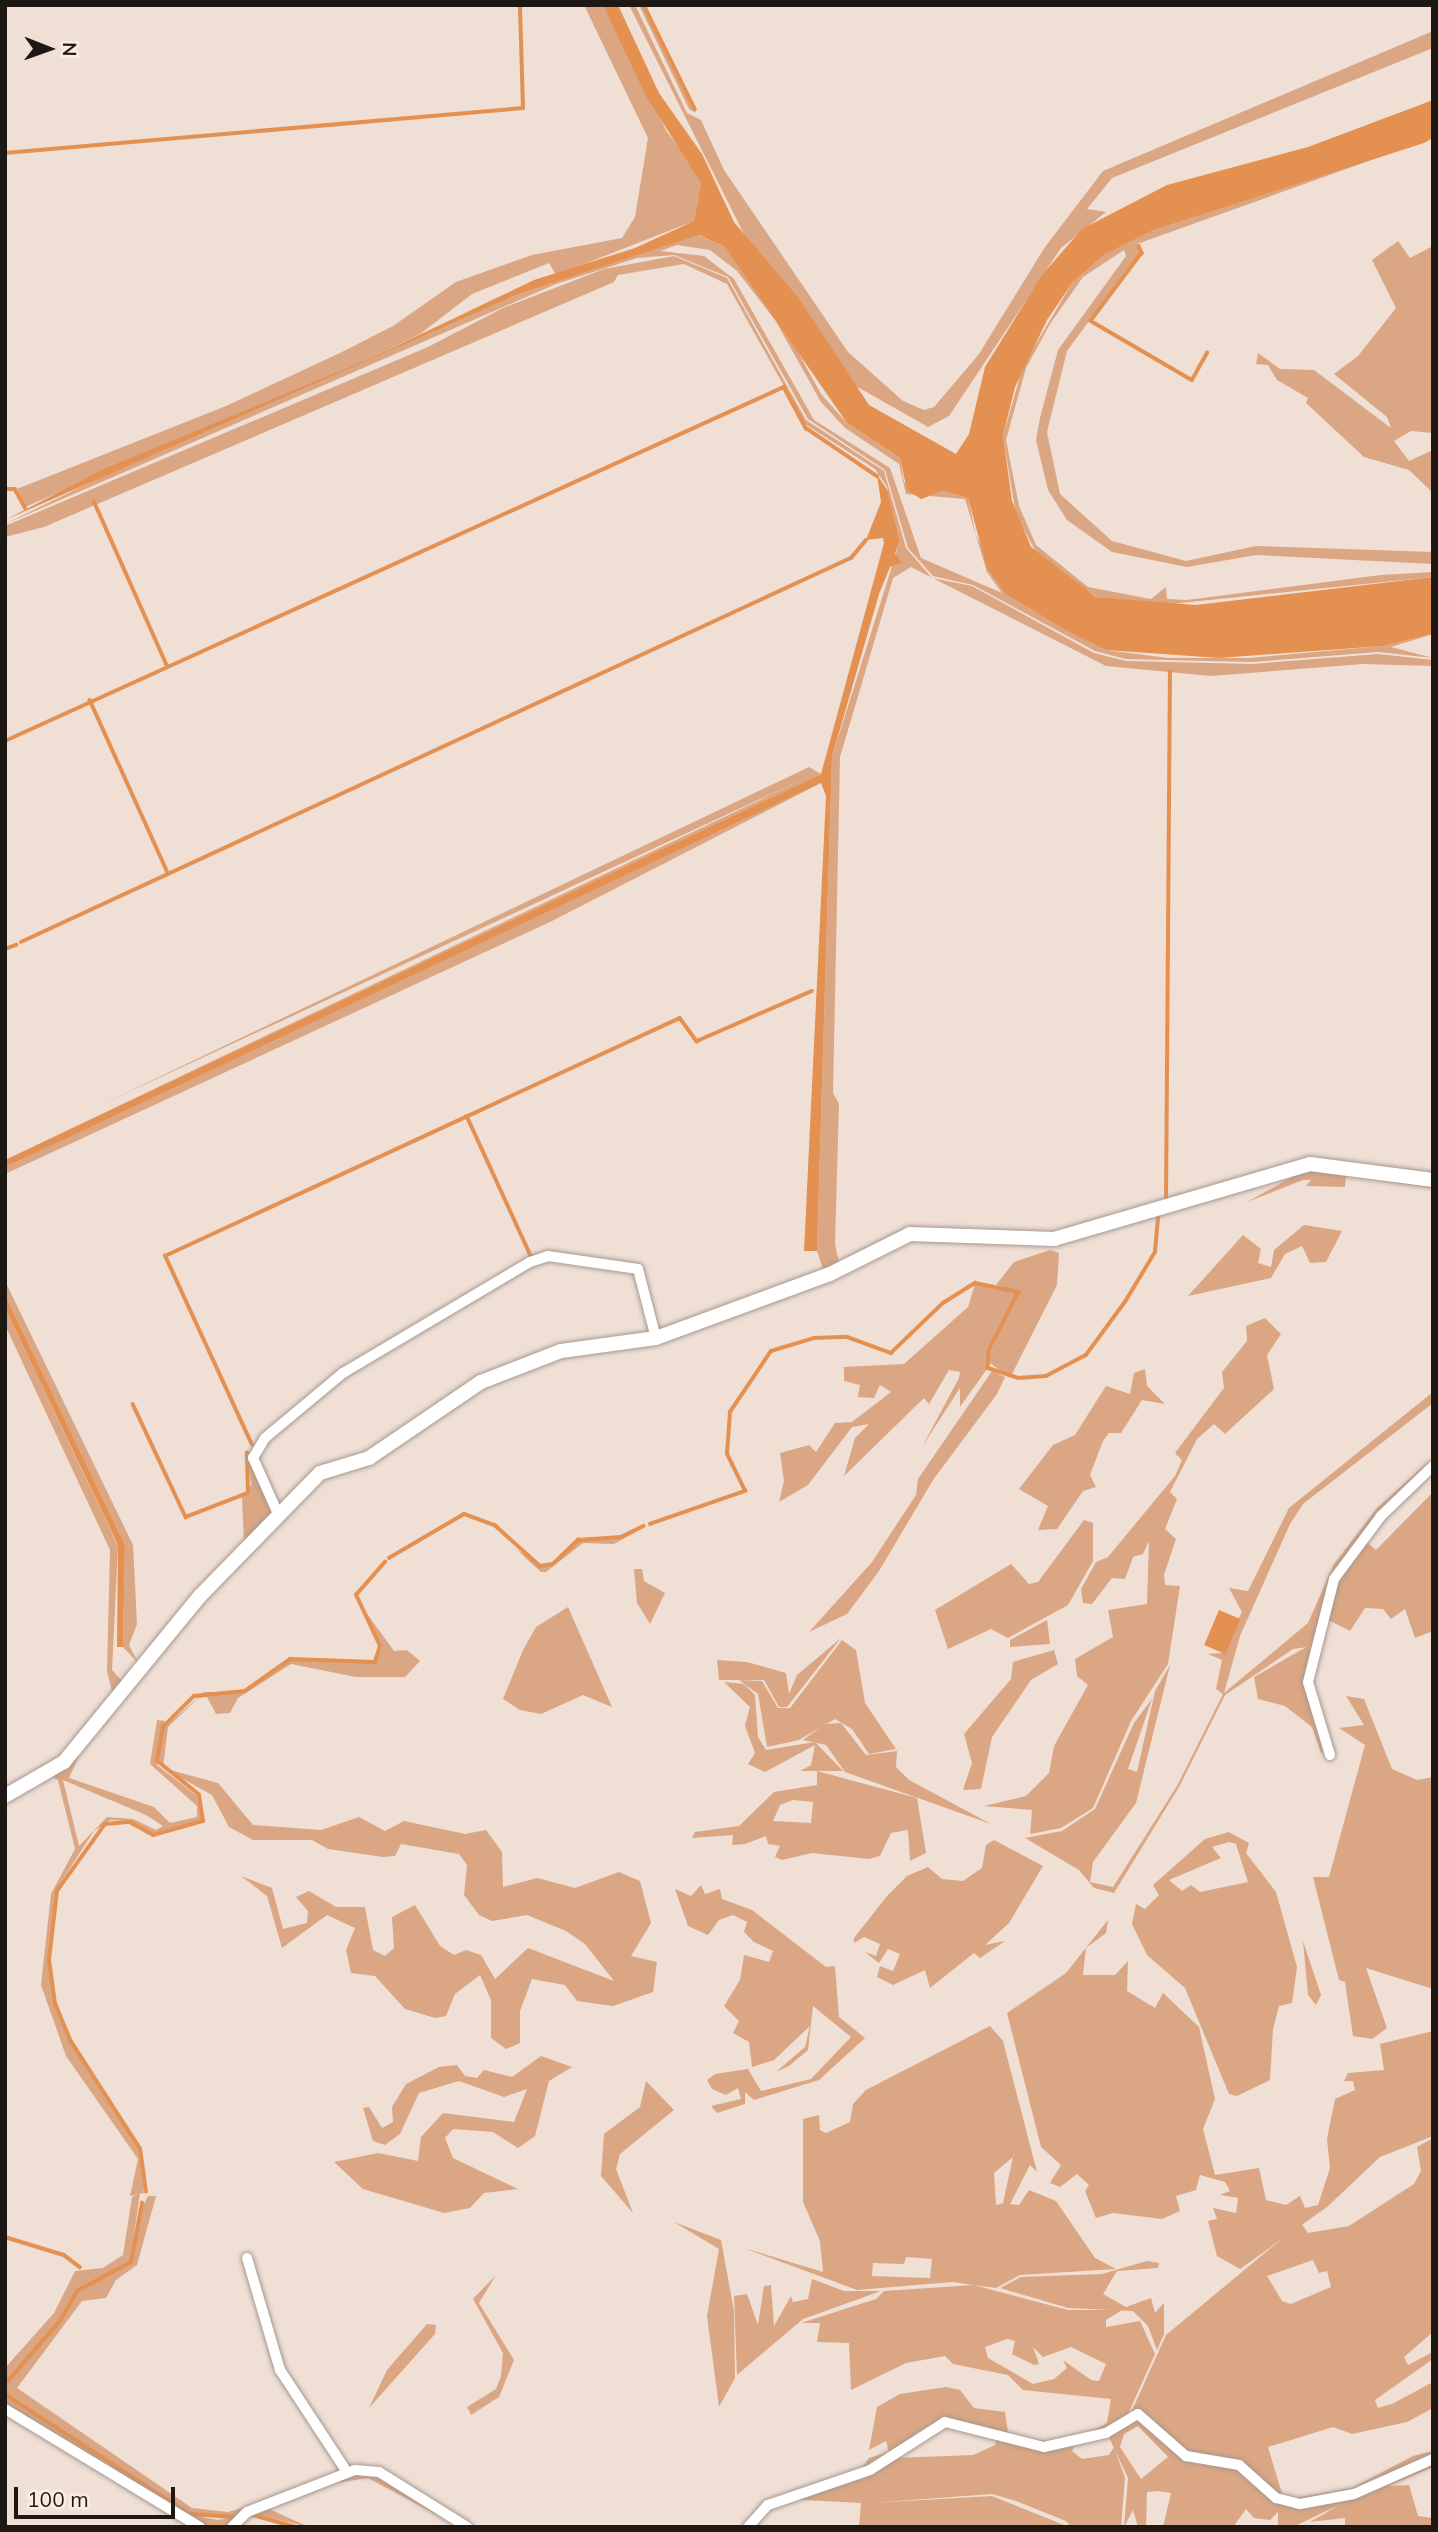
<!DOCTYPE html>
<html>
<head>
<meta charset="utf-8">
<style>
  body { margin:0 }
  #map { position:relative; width:1438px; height:2532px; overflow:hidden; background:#efdfd5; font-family:Mulish,sans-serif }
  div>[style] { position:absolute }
  .green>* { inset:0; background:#dba683 }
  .water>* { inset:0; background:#e49051; transform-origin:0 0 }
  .stream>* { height:3.5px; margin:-1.75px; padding:0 1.75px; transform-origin:1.75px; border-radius:1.75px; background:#e49051 }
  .roads { filter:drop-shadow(0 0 2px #a7988f) drop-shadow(0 0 2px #a7988f) }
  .street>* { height:10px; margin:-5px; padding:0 5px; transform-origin:5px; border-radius:5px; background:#fff }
  .secondary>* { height:14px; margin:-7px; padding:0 7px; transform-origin:7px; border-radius:7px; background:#fff }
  span { translate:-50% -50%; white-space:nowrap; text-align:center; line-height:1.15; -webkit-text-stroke:6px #fcece2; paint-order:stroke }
  .frame { position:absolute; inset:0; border:7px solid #1d1814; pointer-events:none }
  .north { position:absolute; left:14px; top:14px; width:70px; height:70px; -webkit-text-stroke:5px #fcece2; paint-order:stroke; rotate:91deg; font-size:19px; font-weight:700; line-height:28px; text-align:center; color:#1d1814 }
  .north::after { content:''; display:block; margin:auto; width:24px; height:32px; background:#1d1814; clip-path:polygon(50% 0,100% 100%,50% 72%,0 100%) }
  .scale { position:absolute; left:14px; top:2487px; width:161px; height:32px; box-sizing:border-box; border:4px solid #1d1814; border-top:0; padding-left:9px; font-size:21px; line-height:24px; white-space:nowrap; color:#1d1814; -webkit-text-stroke:5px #fcece2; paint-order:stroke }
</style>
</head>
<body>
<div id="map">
  <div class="green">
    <i style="clip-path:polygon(584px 5px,603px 5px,667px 132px,691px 162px,701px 183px,694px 221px,556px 275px,549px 263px,472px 294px,420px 334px,369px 359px,25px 507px,17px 489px,226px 406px,342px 352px,393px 326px,456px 282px,532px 255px,622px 238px,635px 217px,648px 138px)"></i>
    <i style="clip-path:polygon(629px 5px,635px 5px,687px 113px,701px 120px,724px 170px,848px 352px,903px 401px,924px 410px,934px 407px,979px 354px,1045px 247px,1103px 171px,1433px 31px,1433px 48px,1112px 178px,1087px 209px,1106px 212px,1061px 248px,949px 416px,928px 427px,854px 385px,798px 297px,748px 242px)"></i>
    <i style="clip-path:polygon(639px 5px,643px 5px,696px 113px,689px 109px)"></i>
    <i style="clip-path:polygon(1405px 148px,1137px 244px,1139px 253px,1067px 351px,1047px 432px,1060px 494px,1112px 541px,1186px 561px,1256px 546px,1433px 552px,1433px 564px,1256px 555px,1187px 567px,1112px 552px,1067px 520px,1048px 490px,1036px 440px,1040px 418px,1058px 350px,1126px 256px,1124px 250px,1083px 277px,1050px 324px,1026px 368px,1006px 440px,1019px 506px,1036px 545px,1088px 587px,1151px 599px,1166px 587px,1167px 599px,1187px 600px,1381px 575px,1433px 572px,1433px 577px,1161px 605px,1097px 597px,1041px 561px,1016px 515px,1003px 436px,1023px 366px,1072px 283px,1104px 255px,1154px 230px)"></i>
    <i style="clip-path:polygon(evenodd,698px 235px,725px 247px,781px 321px,821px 394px,847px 423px,900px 458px,904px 482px,921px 499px,942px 491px,968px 498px,976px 535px,1007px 595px,1066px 629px,1106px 650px,1168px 658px,1249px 658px,1383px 646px,1433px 634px,1391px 647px,1433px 658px,1378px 652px,1252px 662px,1126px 659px,1095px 651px,973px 585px,933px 576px,908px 548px,885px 470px,808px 419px,728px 277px,674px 255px,637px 258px,556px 284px,5px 524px,142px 457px,516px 295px,698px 235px,677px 245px,710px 250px,737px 271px,775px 320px,821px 402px,845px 428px,899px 464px,906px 494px,965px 499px,987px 572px,1002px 593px,921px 558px,890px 468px,814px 420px,734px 279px,704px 256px,660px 251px,677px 245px)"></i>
    <i style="clip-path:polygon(1398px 241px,1410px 258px,1433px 246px,1433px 433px,1411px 431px,1394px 441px,1409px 461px,1433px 450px,1433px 493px,1409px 470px,1364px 457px,1306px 403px,1308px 398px,1277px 380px,1268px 365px,1256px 364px,1258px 353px,1280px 369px,1314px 370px,1391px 428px,1387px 417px,1334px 374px,1358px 356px,1396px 308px,1372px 260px)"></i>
    <i style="clip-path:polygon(674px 256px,727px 278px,806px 420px,884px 471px,906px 548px,932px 578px,972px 586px,1094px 653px,1126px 661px,1252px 664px,1378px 654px,1433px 660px,1433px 666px,1363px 664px,1211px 676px,1106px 666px,911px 567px,893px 578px,840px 757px,833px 1093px,839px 1104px,835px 1244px,840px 1268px,825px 1275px,817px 1251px,832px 757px,900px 541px,887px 487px,875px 469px,805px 424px,727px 284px,684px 264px,618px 275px,614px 282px,44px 527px,5px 537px,5px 526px,428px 347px,503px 308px,604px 269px)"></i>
    <i style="clip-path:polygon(809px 767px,821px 774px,5px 1160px,812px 775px,96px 1107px)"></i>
    <i style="clip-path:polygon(821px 783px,550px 922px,5px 1174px,5px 1167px,330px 1011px)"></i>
    <i style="clip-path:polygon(1308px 1168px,1433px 1183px,1433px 1188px,1346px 1176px,1345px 1187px,1306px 1186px,1311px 1180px,1303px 1180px,1247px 1202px)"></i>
    <i style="clip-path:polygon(1304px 1225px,1342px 1231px,1326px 1262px,1310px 1263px,1302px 1246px,1285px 1254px,1271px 1278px,1188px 1296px,1243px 1235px,1261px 1249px,1258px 1263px,1271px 1267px,1274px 1250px)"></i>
    <i style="clip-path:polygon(1050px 1250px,1059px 1253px,1057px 1285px,1011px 1376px,1006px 1375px,986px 1360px,1020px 1292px,996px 1285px,1014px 1262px)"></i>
    <i style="clip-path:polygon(5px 1281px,133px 1545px,137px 1624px,129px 1645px,139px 1664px,123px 1647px,125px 1545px,5px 1295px)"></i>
    <i style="clip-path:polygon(975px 1284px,1015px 1289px,1017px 1296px,988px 1351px,987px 1369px,960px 1407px,960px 1388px,922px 1447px,959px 1378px,960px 1372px,949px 1370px,929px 1404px,924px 1398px,844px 1476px,855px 1438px,869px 1424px,852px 1427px,808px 1485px,779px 1502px,784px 1481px,780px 1453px,809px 1445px,816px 1452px,835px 1423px,852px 1422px,891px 1392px,880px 1385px,874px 1398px,858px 1397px,860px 1385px,844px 1381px,844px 1367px,904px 1364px,968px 1307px)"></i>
    <i style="clip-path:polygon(5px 1308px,118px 1546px,112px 1670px,123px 1682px,113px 1695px,107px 1671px,110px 1550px,5px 1325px)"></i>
    <i style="clip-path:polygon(1265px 1318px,1281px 1334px,1267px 1355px,1274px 1389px,1225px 1434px,1214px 1424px,1197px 1439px,1170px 1492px,1177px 1499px,1165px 1529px,1176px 1539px,1164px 1575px,1165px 1585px,1180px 1586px,1168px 1664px,1131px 1721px,1093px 1808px,1061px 1828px,1030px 1834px,1032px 1810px,984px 1806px,1026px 1796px,1049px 1773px,1054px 1746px,1088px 1685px,1077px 1676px,1075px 1659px,1113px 1637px,1108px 1610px,1147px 1604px,1149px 1541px,1143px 1554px,1133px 1557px,1125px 1579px,1112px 1578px,1092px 1604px,1083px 1603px,1081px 1589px,1096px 1562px,1108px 1557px,1175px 1476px,1182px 1460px,1175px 1453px,1224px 1388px,1222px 1372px,1247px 1341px,1246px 1326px)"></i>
    <i style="clip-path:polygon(1145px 1369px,1147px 1386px,1165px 1404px,1142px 1400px,1121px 1433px,1109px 1433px,1103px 1441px,1090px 1475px,1096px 1487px,1083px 1491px,1057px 1529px,1038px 1530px,1048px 1506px,1019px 1489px,1053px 1445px,1075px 1435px,1106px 1386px,1130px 1394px,1134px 1373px)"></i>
    <i style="clip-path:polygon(992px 1371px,1005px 1377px,997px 1394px,933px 1480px,879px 1571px,847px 1614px,809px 1632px,872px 1562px,916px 1495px,918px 1479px)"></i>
    <i style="clip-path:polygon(1433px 1392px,1433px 1403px,1303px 1504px,1290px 1524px,1240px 1636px,1224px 1693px,1308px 1623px,1334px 1564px,1377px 1508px,1433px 1458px,1349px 1552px,1315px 1646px,1293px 1649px,1225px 1695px,1179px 1787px,1114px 1893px,1094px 1888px,1079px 1870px,1025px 1838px,1062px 1831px,1095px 1809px,1134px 1723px,1152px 1699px,1128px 1769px,1137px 1772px,1155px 1691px,1170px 1665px,1136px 1803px,1093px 1862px,1090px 1882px,1113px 1887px,1177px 1786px,1223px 1694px,1216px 1689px,1222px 1660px,1208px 1654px,1221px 1653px,1242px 1612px,1229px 1588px,1248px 1591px,1289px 1508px)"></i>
    <i style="clip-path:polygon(248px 1453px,276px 1517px,244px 1544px,242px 1497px,251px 1485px)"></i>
    <i style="clip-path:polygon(1433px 1492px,1433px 1631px,1415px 1638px,1405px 1609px,1391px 1619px,1383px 1609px,1365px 1608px,1350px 1631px,1328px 1620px,1335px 1580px,1364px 1540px,1376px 1550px)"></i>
    <i style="clip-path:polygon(1084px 1520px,1093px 1523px,1093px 1561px,1068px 1605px,1008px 1638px,991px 1629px,948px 1649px,935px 1610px,1011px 1564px,1029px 1584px,1038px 1582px)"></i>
    <i style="clip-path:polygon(645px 1527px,614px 1544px,583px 1543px,546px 1572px,541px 1572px,517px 1550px,546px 1567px,579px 1541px,621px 1538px)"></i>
    <i style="clip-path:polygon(634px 1569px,642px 1569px,644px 1581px,665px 1593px,650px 1624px,637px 1603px)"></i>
    <i style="clip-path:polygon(362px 1607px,394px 1651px,407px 1650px,420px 1661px,405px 1677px,356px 1677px,291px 1664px,238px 1698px,230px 1713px,216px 1714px,207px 1697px,198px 1698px,168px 1727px,163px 1768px,218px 1783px,253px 1825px,321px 1830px,359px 1817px,385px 1831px,404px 1821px,465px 1834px,486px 1830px,502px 1852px,503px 1887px,537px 1878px,575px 1888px,619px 1872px,640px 1881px,651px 1923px,631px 1956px,657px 1962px,653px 1992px,613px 2006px,577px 2001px,565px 1985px,532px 1979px,520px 2011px,520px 2043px,506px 2049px,491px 2038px,491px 2000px,480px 1975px,455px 1994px,446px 2016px,435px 2018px,405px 2009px,375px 1976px,351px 1973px,346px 1950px,355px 1928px,327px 1915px,282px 1948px,267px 1896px,241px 1876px,272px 1888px,283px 1929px,307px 1923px,308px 1911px,296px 1897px,309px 1891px,336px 1907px,365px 1907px,373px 1950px,385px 1956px,394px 1948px,392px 1917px,415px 1905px,440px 1946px,454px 1955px,466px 1950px,481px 1955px,495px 1979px,528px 1948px,614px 1981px,585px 1944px,566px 1931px,527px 1915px,492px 1921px,479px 1915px,464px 1895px,467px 1865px,459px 1854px,401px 1844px,395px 1856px,383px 1857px,328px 1849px,312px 1840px,253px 1840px,229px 1827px,212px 1795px,163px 1768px,158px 1756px,164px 1728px,204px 1692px,246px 1692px,290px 1660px,376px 1663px,382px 1645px)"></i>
    <i style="clip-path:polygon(568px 1607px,612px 1707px,583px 1695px,541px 1714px,520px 1710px,503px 1699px,523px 1650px,536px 1627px)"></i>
    <i style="clip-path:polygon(1047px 1620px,1050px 1644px,1010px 1647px,1010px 1640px)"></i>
    <i style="clip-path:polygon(841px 1638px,787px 1707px,779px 1707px,764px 1680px,719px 1680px,717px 1660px,747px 1662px,786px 1673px,789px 1694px,797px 1675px)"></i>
    <i style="clip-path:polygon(842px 1640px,856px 1650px,865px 1703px,896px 1749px,869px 1754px,852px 1729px,835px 1719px,799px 1740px,767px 1747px,758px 1694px,739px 1680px,762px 1681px,778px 1708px,790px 1708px)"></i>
    <i style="clip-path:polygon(1308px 1646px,1315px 1649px,1307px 1680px,1327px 1750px,1321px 1753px,1312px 1727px,1285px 1706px,1258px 1699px,1254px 1677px)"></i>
    <i style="clip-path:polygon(1054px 1650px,1058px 1664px,1031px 1680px,992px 1737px,981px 1789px,963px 1790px,972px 1763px,964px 1734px,1011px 1679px,1013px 1662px)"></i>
    <i style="clip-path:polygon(724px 1682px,744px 1684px,755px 1695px,758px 1737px,766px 1750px,815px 1742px,843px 1771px,800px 1771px,811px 1765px,815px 1745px,765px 1772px,748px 1764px,755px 1753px,745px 1726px,750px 1707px)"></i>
    <i style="clip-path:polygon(1346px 1696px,1364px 1699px,1392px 1769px,1417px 1780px,1433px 1777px,1433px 1989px,1366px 1968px,1387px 2028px,1372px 2039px,1353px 2036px,1345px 1982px,1339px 1980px,1313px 1877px,1329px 1877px,1365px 1745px,1339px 1728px,1364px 1725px)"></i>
    <i style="clip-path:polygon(evenodd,157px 1720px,165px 1721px,157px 1765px,197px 1796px,202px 1820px,153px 1833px,131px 1821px,110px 1820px,94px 1831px,55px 1891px,48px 1960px,54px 2004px,70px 2042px,139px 2149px,144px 2193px,130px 2196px,138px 2159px,66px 2056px,41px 1985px,51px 1894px,75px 1849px,58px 1780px,50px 1776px,85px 1742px,69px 1778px,154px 1807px,170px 1823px,197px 1817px,197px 1806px,150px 1764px,157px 1720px,63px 1780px,146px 1815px,163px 1826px,156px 1830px,133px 1819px,107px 1817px,79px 1846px,63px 1780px)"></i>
    <i style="clip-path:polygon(841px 1723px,866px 1755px,897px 1751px,896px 1767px,909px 1780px,991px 1824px,845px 1772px,826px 1745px,803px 1740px,825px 1724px)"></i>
    <i style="clip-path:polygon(evenodd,817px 1771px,917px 1798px,926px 1853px,910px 1861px,908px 1830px,891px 1833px,880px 1856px,869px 1859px,812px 1853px,782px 1860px,775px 1857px,780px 1846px,768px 1844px,766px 1836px,745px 1844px,732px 1845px,733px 1835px,692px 1838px,695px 1832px,739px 1826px,774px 1792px,817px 1785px,817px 1771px,793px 1800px,813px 1802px,811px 1823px,773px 1821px,780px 1805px,793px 1800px)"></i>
    <i style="clip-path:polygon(evenodd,1229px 1832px,1249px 1843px,1246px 1853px,1276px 1892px,1297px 1967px,1292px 2003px,1279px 2006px,1273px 2029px,1270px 2080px,1237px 2096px,1229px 2094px,1185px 1988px,1147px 1955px,1132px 1924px,1136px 1904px,1145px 1909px,1159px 1895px,1153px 1885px,1205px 1839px,1229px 1832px,1229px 1842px,1236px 1844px,1248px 1882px,1200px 1892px,1191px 1885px,1182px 1891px,1169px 1880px,1221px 1858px,1212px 1847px,1229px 1842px)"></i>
    <i style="clip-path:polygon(994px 1840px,1043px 1866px,1009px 1923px,985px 1945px,1005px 1941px,980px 1958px,974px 1953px,930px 1988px,925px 1970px,893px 1985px,877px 1977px,880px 1966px,893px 1971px,900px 1954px,888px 1949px,879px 1963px,865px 1952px,876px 1956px,880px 1944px,864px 1937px,854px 1943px,854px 1938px,887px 1896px,907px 1876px,928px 1867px,942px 1879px,963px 1881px,982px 1868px,986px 1845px)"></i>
    <i style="clip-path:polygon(701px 1885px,705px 1894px,720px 1889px,722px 1899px,752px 1910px,826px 1967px,835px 1966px,839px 2017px,865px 2038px,819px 2080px,754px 2100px,745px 2092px,745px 2104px,717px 2113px,711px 2106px,741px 2099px,738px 2088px,726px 2095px,712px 2089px,707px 2080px,715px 2074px,748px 2069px,761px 2091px,811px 2079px,851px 2037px,813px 2006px,808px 2050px,789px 2066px,776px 2072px,805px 2047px,810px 2026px,774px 2060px,752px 2067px,749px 2042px,733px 2033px,739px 2021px,724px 2006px,740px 1980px,744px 1955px,769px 1962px,773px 1951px,754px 1942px,744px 1932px,747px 1922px,733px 1915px,719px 1920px,708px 1935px,688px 1926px,675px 1889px,691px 1896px)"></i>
    <i style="clip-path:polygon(1108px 1920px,1106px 1933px,1086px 1948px,1083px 1975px,1115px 1975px,1128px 1961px,1127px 1991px,1155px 2008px,1163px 1993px,1199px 2027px,1215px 2099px,1203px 2129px,1215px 2175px,1259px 2168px,1266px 2200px,1286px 2205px,1300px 2196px,1305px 2208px,1318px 2205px,1330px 2168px,1327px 2139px,1335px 2099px,1355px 2090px,1353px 2081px,1344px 2081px,1348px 2073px,1384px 2070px,1380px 2044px,1433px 2031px,1433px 2136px,1380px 2157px,1327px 2207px,1240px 2269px,1217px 2256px,1208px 2221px,1217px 2219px,1213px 2208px,1236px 2213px,1238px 2198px,1220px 2195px,1230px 2191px,1225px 2182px,1200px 2175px,1196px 2190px,1176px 2196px,1180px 2211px,1162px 2219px,1113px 2213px,1096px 2218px,1085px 2191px,1089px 2185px,1077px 2174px,1060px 2187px,1050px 2183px,1061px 2165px,1041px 2147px,1007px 2013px,1066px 1973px)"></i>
    <i style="clip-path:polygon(1303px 1941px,1321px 1995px,1316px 2005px,1308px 1995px)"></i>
    <i style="clip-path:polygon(evenodd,990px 2026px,1003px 2041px,1037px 2172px,1030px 2165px,1010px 2204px,1019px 2205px,1029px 2190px,1056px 2201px,1095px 2258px,1116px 2269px,1020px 2275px,996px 2288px,952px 2282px,857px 2290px,744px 2248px,823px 2272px,820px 2241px,803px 2202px,803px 2119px,819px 2115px,820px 2130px,826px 2133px,850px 2122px,853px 2104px,866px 2090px,990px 2026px,1013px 2157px,1003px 2203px,996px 2205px,994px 2173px,1013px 2157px,990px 2026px,906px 2257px,932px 2259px,930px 2278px,872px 2276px,873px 2263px,904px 2264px,906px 2257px)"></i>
    <i style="clip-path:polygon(541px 2056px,572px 2067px,549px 2081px,535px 2136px,518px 2148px,493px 2132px,453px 2129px,445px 2138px,453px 2158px,518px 2189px,484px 2193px,470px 2208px,444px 2213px,363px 2189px,334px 2162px,378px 2153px,418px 2161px,421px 2137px,443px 2113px,514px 2122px,527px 2089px,504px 2097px,459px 2081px,419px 2093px,400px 2134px,385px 2145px,373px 2141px,363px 2108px,369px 2107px,382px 2128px,393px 2122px,392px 2107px,406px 2084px,439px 2067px,457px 2065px,465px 2076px,477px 2078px,484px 2070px,512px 2077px)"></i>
    <i style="clip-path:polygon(646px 2081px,674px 2110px,620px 2154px,616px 2169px,633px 2213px,601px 2176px,604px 2134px,640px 2107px)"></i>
    <i style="clip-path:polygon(evenodd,1433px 2138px,1433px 2332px,1404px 2357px,1408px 2365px,1433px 2352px,1433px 2359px,1375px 2400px,1378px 2408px,1392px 2404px,1433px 2382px,1433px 2408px,1407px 2422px,1352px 2434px,1333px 2427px,1268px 2447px,1284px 2500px,1352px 2488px,1413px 2456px,1433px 2451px,1433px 2458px,1354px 2493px,1292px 2502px,1284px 2500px,1276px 2497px,1253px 2471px,1186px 2455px,1145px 2415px,1130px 2415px,1166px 2335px,1301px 2223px,1308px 2233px,1349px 2226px,1414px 2184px,1421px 2171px,1417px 2147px,1433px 2138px,1313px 2260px,1319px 2273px,1327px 2271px,1331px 2287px,1291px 2304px,1282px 2301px,1267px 2276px,1313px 2260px)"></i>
    <i style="clip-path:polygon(140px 2193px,130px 2262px,76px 2290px,59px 2320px,8px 2380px,61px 2322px,78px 2292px,132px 2263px,138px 2216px,148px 2196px,156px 2196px,137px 2265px,116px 2280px,106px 2298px,82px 2301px,17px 2388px,192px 2508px,228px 2512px,267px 2500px,229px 2527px,202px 2526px,5px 2405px,5px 2395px,190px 2515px,218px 2520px,234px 2517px,191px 2514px,5px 2392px,5px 2368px,54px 2313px,75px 2271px,103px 2268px,123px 2255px,132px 2197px)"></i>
    <i style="clip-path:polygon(674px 2222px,721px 2240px,734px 2311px,735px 2378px,719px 2407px,707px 2316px,719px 2249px)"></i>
    <i style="clip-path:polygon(1147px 2261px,1159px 2263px,1158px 2268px,1117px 2271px,1103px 2294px,1126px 2307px,1151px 2298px,1155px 2313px,1164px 2303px,1164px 2334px,1157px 2350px,1148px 2326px,1133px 2311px,1068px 2308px,1000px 2288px,1021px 2277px,1102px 2274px)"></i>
    <i style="clip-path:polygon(496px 2275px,479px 2303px,514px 2360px,499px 2397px,471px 2415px,467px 2407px,496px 2389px,501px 2376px,503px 2353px,473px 2299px)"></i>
    <i style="clip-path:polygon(812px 2279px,844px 2291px,881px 2291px,803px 2319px,737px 2375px,734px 2296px,747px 2294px,758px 2325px,764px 2286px,771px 2285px,774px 2326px,791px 2296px,793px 2302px,808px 2299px)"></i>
    <i style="clip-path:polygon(evenodd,974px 2285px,1068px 2310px,1122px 2310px,1106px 2320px,1106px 2327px,1140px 2321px,1155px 2354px,1127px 2416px,1118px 2425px,1090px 2432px,1107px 2423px,1111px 2399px,1023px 2390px,1008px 2375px,953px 2364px,945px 2356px,906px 2363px,851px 2390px,849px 2343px,817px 2342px,820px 2323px,801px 2323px,876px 2299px,884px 2291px,974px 2285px,1007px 2339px,1015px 2341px,1012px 2354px,1034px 2365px,1039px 2364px,1033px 2347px,1043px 2357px,1071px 2347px,1106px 2364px,1099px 2381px,1091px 2380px,1063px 2360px,1067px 2368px,1054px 2379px,1033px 2384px,988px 2358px,985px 2347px,1007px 2339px)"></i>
    <i style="clip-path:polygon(427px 2324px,436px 2325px,435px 2334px,369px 2408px,387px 2370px)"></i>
    <i style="clip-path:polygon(946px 2387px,960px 2390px,974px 2408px,1005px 2412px,1009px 2439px,965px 2422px,935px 2423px,917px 2436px,859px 2472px,869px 2458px,889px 2452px,886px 2441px,869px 2450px,877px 2407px,900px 2394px)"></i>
    <i style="clip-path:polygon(evenodd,1138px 2415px,1178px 2452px,1238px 2467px,1269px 2493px,1312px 2505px,1433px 2460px,1433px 2467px,1388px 2486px,1409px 2485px,1418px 2516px,1433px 2518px,1433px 2527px,1345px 2527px,1345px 2518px,1310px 2522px,1341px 2504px,1293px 2527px,1278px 2527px,1278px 2512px,1270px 2520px,1254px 2518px,1246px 2509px,1233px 2527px,1163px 2527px,1171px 2493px,1158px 2491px,1147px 2492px,1146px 2527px,1138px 2527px,1133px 2510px,1124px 2527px,1128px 2478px,1107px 2433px,1138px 2415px,1138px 2426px,1168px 2457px,1141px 2479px,1120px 2447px,1124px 2434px,1138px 2426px)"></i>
    <i style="clip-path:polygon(997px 2437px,1076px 2443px,1072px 2451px,1082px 2459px,1109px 2455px,1114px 2447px,1125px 2478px,1121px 2527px,1072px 2527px,1066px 2521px,1016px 2501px,992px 2494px,870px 2503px,992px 2496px,1069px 2527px,859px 2527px,861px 2503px,785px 2499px,894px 2458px,973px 2455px,995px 2445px)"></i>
    <i style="clip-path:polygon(355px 2474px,378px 2476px,460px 2527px,368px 2478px,336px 2483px,269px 2509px,309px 2527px,254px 2514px)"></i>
  </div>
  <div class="water">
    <i style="clip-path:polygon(603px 5px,618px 5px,659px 93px,702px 154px,734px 222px,798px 297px,869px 405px,956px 454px,969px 434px,985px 367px,1042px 275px,1082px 229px,1167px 185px,1308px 147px,1433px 100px,1433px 138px,1424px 143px,1154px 230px,1104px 255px,1072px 283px,1047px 320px,1015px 387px,1003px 436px,1012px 501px,1031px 547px,1096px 597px,1196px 605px,1433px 577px,1433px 634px,1383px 646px,1219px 658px,1106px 650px,1066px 630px,1007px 595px,987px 568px,968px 498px,942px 491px,921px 499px,907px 490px,900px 458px,847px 423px,725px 247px,699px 235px,516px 295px,5px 520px,104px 469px,369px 359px,534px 280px,635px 248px,694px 221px,701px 183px,646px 96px)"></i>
    <i style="clip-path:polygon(877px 475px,888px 491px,900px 541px,895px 554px,902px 562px,890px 567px,879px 594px,832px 757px,817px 1251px,804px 1251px,826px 796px,821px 783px,5px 1167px,5px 1160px,821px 774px,884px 543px,883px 538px,866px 540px,881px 502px)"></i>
    <i style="clip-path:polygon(5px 1295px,125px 1545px,123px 1647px,117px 1647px,118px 1545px,5px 1308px)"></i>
    <i style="left:1219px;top:1610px;width:23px;height:38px;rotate:23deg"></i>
  </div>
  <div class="stream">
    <i style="left:644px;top:5px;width:116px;rotate:63.9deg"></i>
    <i style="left:5px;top:153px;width:520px;rotate:-4.96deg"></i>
    <i style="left:523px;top:108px;width:103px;rotate:-91.7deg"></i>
    <i style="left:1139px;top:246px;width:8px;rotate:67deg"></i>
    <i style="left:1142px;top:253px;width:85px;rotate:126.9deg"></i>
    <i style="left:1091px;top:321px;width:117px;rotate:30.3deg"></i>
    <i style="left:1192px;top:380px;width:31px;rotate:-61deg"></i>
    <i style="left:5px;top:489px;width:10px"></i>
    <i style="left:15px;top:489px;width:21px;rotate:61deg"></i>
    <i style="left:94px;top:501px;width:180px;rotate:66deg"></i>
    <i style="left:90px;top:700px;width:190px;rotate:65.7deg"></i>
    <i style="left:5px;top:741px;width:856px;rotate:-24.44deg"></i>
    <i style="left:784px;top:387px;width:47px;rotate:61.8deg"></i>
    <i style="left:806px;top:428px;width:86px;rotate:34.1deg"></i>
    <i style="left:21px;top:942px;width:915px;rotate:-24.83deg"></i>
    <i style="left:851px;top:558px;width:23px;rotate:-50deg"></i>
    <i style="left:5px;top:949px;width:12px;rotate:-20deg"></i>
    <i style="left:467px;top:1116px;width:154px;rotate:65.4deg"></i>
    <i style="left:1166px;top:1201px;width:529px;rotate:-89.57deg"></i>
    <i style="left:133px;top:1404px;width:125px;rotate:64.9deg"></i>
    <i style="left:186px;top:1517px;width:66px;rotate:-21.2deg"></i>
    <i style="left:248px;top:1493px;width:40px;rotate:-91.4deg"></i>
    <i style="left:252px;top:1445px;width:208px;rotate:-114.7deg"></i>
    <i style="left:165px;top:1256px;width:567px;rotate:-24.8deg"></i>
    <i style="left:680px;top:1018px;width:29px;rotate:54deg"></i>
    <i style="left:697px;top:1041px;width:125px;rotate:-23.5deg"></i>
    <i style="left:650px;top:1524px;width:101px;rotate:-19.2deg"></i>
    <i style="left:745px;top:1491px;width:41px;rotate:-115.9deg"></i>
    <i style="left:727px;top:1454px;width:42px;rotate:-85.9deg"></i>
    <i style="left:730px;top:1412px;width:73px;rotate:-56.1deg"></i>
    <i style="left:771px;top:1351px;width:45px;rotate:-16.8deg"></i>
    <i style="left:814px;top:1338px;width:33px;rotate:-2deg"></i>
    <i style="left:847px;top:1337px;width:47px;rotate:20deg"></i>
    <i style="left:891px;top:1353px;width:72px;rotate:-43.9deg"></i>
    <i style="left:943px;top:1303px;width:38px;rotate:-32deg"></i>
    <i style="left:975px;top:1283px;width:45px;rotate:11.6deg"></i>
    <i style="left:1019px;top:1292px;width:66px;rotate:117deg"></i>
    <i style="left:989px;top:1351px;width:17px;rotate:93deg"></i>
    <i style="left:988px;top:1368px;width:32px;rotate:18deg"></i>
    <i style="left:1018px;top:1378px;width:28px;rotate:-4deg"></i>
    <i style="left:1046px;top:1376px;width:45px;rotate:-27.7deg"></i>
    <i style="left:1086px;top:1355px;width:66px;rotate:-53.7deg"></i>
    <i style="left:1125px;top:1302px;width:58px;rotate:-59deg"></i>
    <i style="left:1155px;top:1252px;width:37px;rotate:-85deg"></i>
    <i style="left:389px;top:1558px;width:87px;rotate:-30.4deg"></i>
    <i style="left:464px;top:1514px;width:33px;rotate:20deg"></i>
    <i style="left:495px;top:1525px;width:61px;rotate:42.3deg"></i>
    <i style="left:540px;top:1566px;width:13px;rotate:-9deg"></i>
    <i style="left:553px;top:1564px;width:35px;rotate:-44deg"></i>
    <i style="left:578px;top:1540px;width:43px;rotate:-4deg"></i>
    <i style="left:621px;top:1537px;width:25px;rotate:-26deg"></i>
    <i style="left:146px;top:2192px;width:43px;rotate:-97.9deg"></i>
    <i style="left:140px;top:2149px;width:127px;rotate:-122.8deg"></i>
    <i style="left:71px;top:2042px;width:41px;rotate:-112.8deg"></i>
    <i style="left:55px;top:2004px;width:44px;rotate:-97.8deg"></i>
    <i style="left:49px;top:1960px;width:69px;rotate:-83.4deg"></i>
    <i style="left:57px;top:1891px;width:82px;rotate:-54.4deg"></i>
    <i style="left:105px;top:1824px;width:25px;rotate:-5deg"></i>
    <i style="left:130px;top:1822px;width:26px;rotate:29deg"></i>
    <i style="left:153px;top:1835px;width:52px;rotate:-15.6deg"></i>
    <i style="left:203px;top:1821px;width:26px;rotate:-99deg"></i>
    <i style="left:199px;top:1795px;width:54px;rotate:-141deg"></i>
    <i style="left:157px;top:1761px;width:35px;rotate:-80deg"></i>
    <i style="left:163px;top:1727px;width:44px;rotate:-45deg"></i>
    <i style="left:194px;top:1696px;width:51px;rotate:-5.6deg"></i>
    <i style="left:245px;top:1691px;width:55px;rotate:-35.4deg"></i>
    <i style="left:290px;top:1659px;width:85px;rotate:2deg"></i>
    <i style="left:375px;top:1662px;width:17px;rotate:-73deg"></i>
    <i style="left:380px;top:1646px;width:56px;rotate:-115.2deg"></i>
    <i style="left:356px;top:1595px;width:44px;rotate:-48.7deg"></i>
    <i style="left:5px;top:2237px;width:62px;rotate:17deg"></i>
    <i style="left:64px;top:2255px;width:20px;rotate:37deg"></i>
    <i style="left:8px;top:2381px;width:79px;rotate:-49.1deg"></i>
    <i style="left:60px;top:2321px;width:34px;rotate:-60deg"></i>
    <i style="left:77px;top:2291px;width:61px;rotate:-28.2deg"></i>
    <i style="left:131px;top:2262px;width:60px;rotate:-79.4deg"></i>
    <i style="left:5px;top:2394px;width:221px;rotate:33deg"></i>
    <i style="left:190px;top:2514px;width:44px;rotate:3.9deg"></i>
    <i style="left:253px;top:2515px;width:45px;rotate:15.6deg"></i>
  </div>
  <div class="roads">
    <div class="street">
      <i style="left:279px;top:1516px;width:64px;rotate:-114.1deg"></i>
      <i style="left:253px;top:1458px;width:23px;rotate:-59deg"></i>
      <i style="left:265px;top:1438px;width:102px;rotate:-39.8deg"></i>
      <i style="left:343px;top:1373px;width:217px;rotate:-30.7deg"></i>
      <i style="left:530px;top:1262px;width:19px;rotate:-18deg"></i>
      <i style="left:548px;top:1256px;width:91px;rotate:8.2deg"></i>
      <i style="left:638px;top:1269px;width:71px;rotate:75.4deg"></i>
      <i style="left:1330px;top:1755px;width:76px;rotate:-106.8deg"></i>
      <i style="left:1308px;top:1682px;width:106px;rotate:-75.8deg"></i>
      <i style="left:1334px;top:1579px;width:79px;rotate:-53.3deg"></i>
      <i style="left:1381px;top:1516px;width:72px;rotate:-43.9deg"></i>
      <i style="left:247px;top:2258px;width:117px;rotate:73.6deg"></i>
      <i style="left:280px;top:2370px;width:122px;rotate:56.7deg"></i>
      <i style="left:5px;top:2409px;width:228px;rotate:31.2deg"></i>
      <i style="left:232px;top:2527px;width:21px;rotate:-45deg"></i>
      <i style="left:247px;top:2512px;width:116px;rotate:-21.3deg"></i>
      <i style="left:355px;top:2470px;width:24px;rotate:5deg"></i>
      <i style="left:379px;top:2472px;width:104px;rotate:32deg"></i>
      <i style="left:748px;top:2527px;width:30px;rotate:-48deg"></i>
      <i style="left:768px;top:2505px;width:108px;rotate:-18.9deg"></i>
      <i style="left:870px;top:2470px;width:89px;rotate:-32.6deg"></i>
      <i style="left:945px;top:2422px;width:102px;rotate:14.2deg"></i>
      <i style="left:1044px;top:2447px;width:64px;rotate:-12.7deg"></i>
      <i style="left:1106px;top:2433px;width:37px;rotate:-31deg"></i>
      <i style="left:1138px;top:2414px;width:64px;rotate:41.2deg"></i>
      <i style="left:1186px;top:2456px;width:54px;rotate:9.6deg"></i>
      <i style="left:1239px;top:2465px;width:50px;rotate:41.7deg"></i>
      <i style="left:1276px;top:2498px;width:25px;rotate:14deg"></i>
      <i style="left:1300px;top:2504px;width:55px;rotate:-10.5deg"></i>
      <i style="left:1354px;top:2494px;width:86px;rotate:-23.9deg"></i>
    </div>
    <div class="secondary">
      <i style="left:5px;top:1796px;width:68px;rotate:-30deg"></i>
      <i style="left:64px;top:1762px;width:215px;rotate:-50.7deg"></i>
      <i style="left:200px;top:1596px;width:172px;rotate:-45.7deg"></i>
      <i style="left:320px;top:1473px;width:51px;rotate:-17deg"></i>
      <i style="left:369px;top:1458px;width:135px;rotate:-34.2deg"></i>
      <i style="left:481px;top:1382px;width:86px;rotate:-21.2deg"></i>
      <i style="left:561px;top:1351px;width:96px;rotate:-7.8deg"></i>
      <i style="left:656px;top:1338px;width:185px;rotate:-20.2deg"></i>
      <i style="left:830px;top:1274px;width:89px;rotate:-26.6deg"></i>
      <i style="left:910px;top:1234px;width:144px;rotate:2deg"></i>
      <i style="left:1054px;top:1239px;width:267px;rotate:-16.3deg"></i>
      <i style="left:1310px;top:1164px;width:124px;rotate:7.4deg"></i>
    </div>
  </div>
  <div class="frame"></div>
  <div class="north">N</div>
  <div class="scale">100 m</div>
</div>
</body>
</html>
